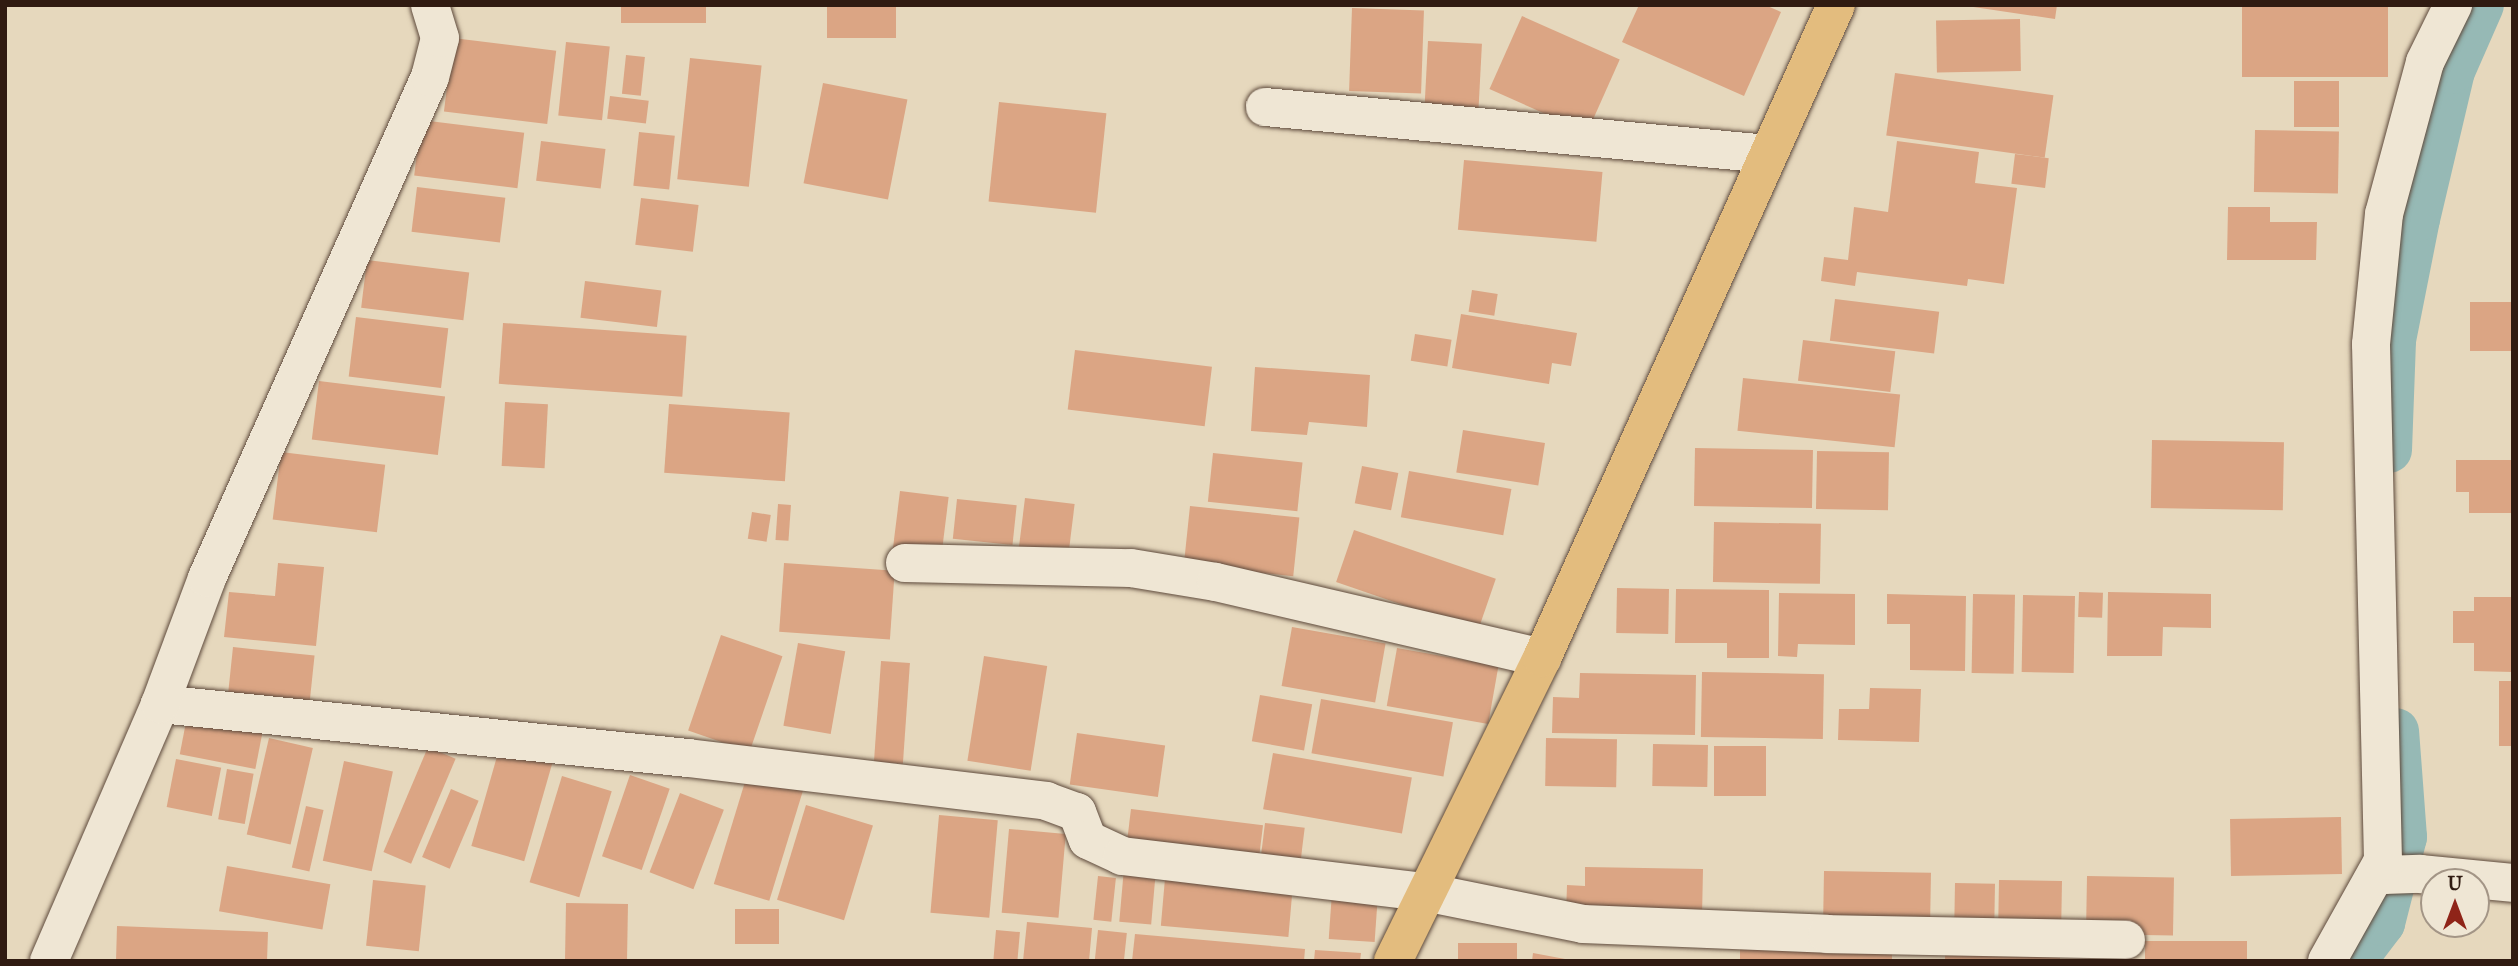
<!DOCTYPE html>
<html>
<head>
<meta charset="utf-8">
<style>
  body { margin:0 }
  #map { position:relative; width:2518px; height:966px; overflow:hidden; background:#e6d8bd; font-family:"IM FELL Great Primer",serif }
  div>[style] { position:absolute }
  .canal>* { height:46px; margin:-23px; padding:0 23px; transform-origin:23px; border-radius:23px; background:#96b9b5 }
  .building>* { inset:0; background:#dba584; transform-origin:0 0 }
  .roads { filter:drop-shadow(0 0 2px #5e4a3c) drop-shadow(0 0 2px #5e4a3c) }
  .street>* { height:38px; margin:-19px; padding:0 19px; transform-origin:19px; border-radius:19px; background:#efe6d4 }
  .primary>* { height:38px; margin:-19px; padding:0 19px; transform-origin:19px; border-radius:19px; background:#e3bc7e }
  span { translate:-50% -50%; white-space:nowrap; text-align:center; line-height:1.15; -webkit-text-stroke:5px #efe6d4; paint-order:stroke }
  .frame { position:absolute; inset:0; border:7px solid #301b11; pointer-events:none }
  .north { position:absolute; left:2420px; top:868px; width:70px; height:70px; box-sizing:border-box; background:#efe6d4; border:2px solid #a39586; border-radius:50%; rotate:0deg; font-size:19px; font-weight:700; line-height:28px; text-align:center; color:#301b11 }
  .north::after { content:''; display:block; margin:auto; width:24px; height:32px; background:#8f2418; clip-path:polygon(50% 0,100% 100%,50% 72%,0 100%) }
</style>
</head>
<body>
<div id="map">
  <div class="canal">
    <i style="left:2389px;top:450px;width:110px;rotate:-87.9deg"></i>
    <i style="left:2393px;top:340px;width:123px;rotate:-78.8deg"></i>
    <i style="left:2417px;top:219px;width:152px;rotate:-76.7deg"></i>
    <i style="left:2452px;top:71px;width:72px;rotate:-66.3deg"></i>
    <i style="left:2353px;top:961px;width:48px;rotate:-52.7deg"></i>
    <i style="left:2382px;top:923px;width:89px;rotate:-75.7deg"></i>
    <i style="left:2404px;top:837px;width:106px;rotate:-94.3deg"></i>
  </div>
  <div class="building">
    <i style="left:621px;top:5px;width:85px;height:18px"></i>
    <i style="left:827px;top:5px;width:69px;height:33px"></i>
    <i style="clip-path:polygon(1639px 5px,1765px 5px,1781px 12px,1744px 96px,1622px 42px)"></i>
    <i style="clip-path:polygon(1960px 5px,2057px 5px,2055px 19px)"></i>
    <i style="left:2242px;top:5px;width:146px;height:72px"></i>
    <i style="left:1352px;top:8px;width:72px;height:83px;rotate:2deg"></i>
    <i style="left:1522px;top:16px;width:107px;height:80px;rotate:24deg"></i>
    <i style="left:2020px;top:19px;width:52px;height:84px;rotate:89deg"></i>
    <i style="left:453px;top:38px;width:104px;height:74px;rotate:7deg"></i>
    <i style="left:1428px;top:41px;width:54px;height:68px;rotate:3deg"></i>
    <i style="left:566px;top:42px;width:44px;height:74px;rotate:6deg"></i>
    <i style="left:626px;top:55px;width:19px;height:39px;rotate:6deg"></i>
    <i style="left:690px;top:58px;width:72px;height:122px;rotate:6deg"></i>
    <i style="left:1895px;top:73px;width:160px;height:63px;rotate:8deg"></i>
    <i style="left:2294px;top:81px;width:45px;height:46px"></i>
    <i style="left:823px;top:83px;width:86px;height:102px;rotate:11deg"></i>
    <i style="left:610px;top:96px;width:39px;height:23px;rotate:7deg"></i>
    <i style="left:999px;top:102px;width:108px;height:100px;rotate:6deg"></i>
    <i style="left:421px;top:120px;width:104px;height:56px;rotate:7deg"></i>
    <i style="left:2255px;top:130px;width:84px;height:62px;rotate:1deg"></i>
    <i style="left:639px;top:132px;width:36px;height:54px;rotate:6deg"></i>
    <i style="left:541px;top:141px;width:65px;height:40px;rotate:7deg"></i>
    <i style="clip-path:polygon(1897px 141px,1979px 152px,1975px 183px,2017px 188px,2004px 284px,1968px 279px,1967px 286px,1857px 272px,1855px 286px,1821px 281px,1824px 257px,1848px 260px,1854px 207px,1888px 212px)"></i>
    <i style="left:2015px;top:154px;width:34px;height:30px;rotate:7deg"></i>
    <i style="left:1464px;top:160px;width:139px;height:70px;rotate:5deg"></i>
    <i style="left:417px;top:187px;width:89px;height:45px;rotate:7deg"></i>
    <i style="left:641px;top:198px;width:58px;height:47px;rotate:7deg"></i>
    <i style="clip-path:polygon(2228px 207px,2270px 207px,2270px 222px,2317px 222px,2316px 260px,2227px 260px)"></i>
    <i style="left:367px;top:260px;width:103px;height:48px;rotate:7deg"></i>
    <i style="left:585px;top:281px;width:77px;height:37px;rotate:7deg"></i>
    <i style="left:1472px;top:290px;width:26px;height:22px;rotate:9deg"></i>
    <i style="left:1835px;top:299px;width:105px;height:42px;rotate:7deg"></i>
    <i style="left:2470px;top:302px;width:43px;height:49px"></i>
    <i style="clip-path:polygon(1461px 314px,1577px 333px,1571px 366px,1552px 363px,1549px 384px,1452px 368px)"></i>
    <i style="left:356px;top:317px;width:93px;height:60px;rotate:7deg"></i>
    <i style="left:503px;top:323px;width:184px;height:61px;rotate:4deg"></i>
    <i style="left:1415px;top:334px;width:37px;height:27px;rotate:9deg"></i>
    <i style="left:1803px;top:340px;width:93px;height:41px;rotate:7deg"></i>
    <i style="left:1075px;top:350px;width:138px;height:60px;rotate:7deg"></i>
    <i style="clip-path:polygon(1255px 367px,1370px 375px,1367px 427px,1309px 422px,1307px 435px,1251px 431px)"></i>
    <i style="left:1743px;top:378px;width:158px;height:53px;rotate:6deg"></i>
    <i style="left:319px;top:381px;width:127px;height:59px;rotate:7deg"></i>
    <i style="left:505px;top:402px;width:43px;height:64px;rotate:3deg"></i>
    <i style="left:669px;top:404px;width:121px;height:69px;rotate:4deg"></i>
    <i style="left:1463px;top:430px;width:83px;height:43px;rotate:9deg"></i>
    <i style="left:2152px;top:440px;width:132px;height:68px;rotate:1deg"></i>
    <i style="left:1695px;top:448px;width:118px;height:58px;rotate:1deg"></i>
    <i style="left:1817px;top:451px;width:72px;height:58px;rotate:1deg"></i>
    <i style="left:281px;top:452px;width:105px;height:68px;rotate:7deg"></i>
    <i style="left:1213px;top:453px;width:90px;height:49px;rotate:6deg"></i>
    <i style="clip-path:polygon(2456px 460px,2513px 460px,2513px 513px,2469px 513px,2469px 492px,2456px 492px)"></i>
    <i style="left:1362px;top:466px;width:37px;height:38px;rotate:11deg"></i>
    <i style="left:1409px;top:471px;width:104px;height:47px;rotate:10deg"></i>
    <i style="left:900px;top:491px;width:49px;height:59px;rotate:7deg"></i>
    <i style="left:1025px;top:498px;width:50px;height:56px;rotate:7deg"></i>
    <i style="left:957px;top:499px;width:60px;height:40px;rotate:6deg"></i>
    <i style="left:778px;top:504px;width:13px;height:36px;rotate:4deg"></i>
    <i style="left:1190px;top:506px;width:110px;height:59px;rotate:6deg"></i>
    <i style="left:752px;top:512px;width:19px;height:27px;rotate:9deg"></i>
    <i style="left:1714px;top:522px;width:107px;height:60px;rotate:1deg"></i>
    <i style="left:1354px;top:530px;width:150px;height:55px;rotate:19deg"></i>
    <i style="clip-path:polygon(278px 563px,324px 567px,316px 646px,224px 637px,229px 592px,275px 596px)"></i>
    <i style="left:784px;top:563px;width:111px;height:69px;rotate:4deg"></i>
    <i style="left:1617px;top:588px;width:52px;height:45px;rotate:1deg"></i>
    <i style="clip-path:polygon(1676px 589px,1769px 590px,1769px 658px,1727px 658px,1727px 643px,1675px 643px)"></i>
    <i style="left:2079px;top:592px;width:24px;height:25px;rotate:2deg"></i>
    <i style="clip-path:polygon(2108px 592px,2211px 594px,2211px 628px,2163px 627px,2162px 656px,2107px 656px)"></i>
    <i style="clip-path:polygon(1779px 593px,1855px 594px,1855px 645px,1798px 644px,1797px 657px,1778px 656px)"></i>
    <i style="clip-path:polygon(1887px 594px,1966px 596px,1965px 671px,1910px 670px,1910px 624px,1887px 624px)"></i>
    <i style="left:1973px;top:594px;width:42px;height:79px;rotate:1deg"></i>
    <i style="left:2023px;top:595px;width:52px;height:77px;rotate:1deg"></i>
    <i style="clip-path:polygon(2474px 597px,2513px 597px,2513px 672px,2474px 671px,2474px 643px,2453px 643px,2453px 611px,2474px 611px)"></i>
    <i style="left:1292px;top:627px;width:95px;height:60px;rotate:10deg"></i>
    <i style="left:721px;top:635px;width:65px;height:101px;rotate:19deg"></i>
    <i style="left:798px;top:643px;width:48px;height:84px;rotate:10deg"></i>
    <i style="left:233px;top:647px;width:82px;height:56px;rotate:6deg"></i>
    <i style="left:1397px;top:648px;width:103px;height:59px;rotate:10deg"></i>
    <i style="left:984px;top:656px;width:64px;height:106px;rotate:9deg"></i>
    <i style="left:881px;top:661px;width:29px;height:101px;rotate:4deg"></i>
    <i style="left:1702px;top:672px;width:122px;height:65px;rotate:1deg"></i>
    <i style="clip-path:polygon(1580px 673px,1696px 675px,1695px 735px,1552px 733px,1553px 697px,1579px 698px)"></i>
    <i style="left:2499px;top:681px;width:14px;height:65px"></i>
    <i style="clip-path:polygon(1870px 688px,1921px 689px,1919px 742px,1838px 740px,1839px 709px,1869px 709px)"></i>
    <i style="left:1260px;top:695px;width:53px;height:47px;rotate:10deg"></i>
    <i style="left:1321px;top:699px;width:134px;height:55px;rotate:10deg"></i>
    <i style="left:187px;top:717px;width:77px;height:38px;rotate:11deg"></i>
    <i style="left:1077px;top:733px;width:89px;height:52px;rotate:8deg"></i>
    <i style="left:269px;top:738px;width:45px;height:99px;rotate:13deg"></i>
    <i style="left:1546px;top:738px;width:71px;height:48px;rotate:1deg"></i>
    <i style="left:1653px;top:744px;width:55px;height:42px;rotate:1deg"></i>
    <i style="left:500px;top:746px;width:55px;height:104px;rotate:16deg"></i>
    <i style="left:1714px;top:746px;width:52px;height:50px"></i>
    <i style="left:428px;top:747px;width:30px;height:114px;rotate:23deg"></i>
    <i style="left:1273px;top:753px;width:141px;height:57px;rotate:10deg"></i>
    <i style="left:176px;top:759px;width:46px;height:49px;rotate:11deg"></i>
    <i style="left:344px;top:761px;width:50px;height:102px;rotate:12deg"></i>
    <i style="left:227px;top:769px;width:27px;height:51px;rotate:10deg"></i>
    <i style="left:748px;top:772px;width:58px;height:117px;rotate:17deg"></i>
    <i style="left:630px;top:775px;width:42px;height:86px;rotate:19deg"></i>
    <i style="left:562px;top:776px;width:52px;height:111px;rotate:17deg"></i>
    <i style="left:451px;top:789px;width:30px;height:74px;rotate:23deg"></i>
    <i style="left:680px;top:793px;width:47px;height:85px;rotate:21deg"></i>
    <i style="left:806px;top:805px;width:70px;height:99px;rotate:17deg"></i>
    <i style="left:306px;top:806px;width:18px;height:63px;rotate:13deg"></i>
    <i style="left:1131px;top:809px;width:133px;height:37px;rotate:7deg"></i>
    <i style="left:939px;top:815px;width:59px;height:98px;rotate:5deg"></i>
    <i style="left:2341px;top:817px;width:57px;height:111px;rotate:89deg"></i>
    <i style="left:1265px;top:823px;width:40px;height:42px;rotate:7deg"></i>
    <i style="left:1009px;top:829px;width:57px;height:84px;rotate:5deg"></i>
    <i style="left:227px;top:866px;width:105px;height:46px;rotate:10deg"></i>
    <i style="left:1166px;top:867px;width:128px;height:59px;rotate:5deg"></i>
    <i style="clip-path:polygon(1585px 867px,1703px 869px,1702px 917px,1566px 915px,1567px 885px,1585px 886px)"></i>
    <i style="left:1124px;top:868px;width:32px;height:54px;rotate:5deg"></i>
    <i style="left:1824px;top:871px;width:107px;height:46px;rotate:1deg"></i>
    <i style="left:1098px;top:876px;width:18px;height:44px;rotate:6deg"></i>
    <i style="left:2087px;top:876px;width:87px;height:58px;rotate:1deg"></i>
    <i style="left:373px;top:880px;width:53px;height:66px;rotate:6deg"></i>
    <i style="left:1999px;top:880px;width:63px;height:52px;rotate:1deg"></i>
    <i style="left:1955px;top:883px;width:40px;height:39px;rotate:1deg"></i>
    <i style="left:1332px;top:892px;width:46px;height:47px;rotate:4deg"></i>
    <i style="left:566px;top:903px;width:62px;height:58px;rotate:1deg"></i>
    <i style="left:735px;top:909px;width:44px;height:35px"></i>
    <i style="clip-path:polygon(1027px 922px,1092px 928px,1089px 961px,1023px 961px)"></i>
    <i style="clip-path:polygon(117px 926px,268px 932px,267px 961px,116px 961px)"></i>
    <i style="left:996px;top:930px;width:24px;height:31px;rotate:5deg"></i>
    <i style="left:1098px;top:930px;width:29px;height:31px;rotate:6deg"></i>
    <i style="clip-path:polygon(1135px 934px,1305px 949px,1304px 961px,1132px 961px)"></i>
    <i style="left:2145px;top:941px;width:102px;height:20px"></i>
    <i style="clip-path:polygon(1740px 942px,1892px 946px,1892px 961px,1740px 961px)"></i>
    <i style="left:1458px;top:943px;width:59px;height:18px"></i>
    <i style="clip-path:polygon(1315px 950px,1361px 953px,1360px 961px,1314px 961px)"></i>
    <i style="clip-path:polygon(1945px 951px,2060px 953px,2060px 961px,1945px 961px)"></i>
    <i style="clip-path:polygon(1533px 953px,1565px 959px,1564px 961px,1532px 961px)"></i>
  </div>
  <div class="roads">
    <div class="street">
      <i style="left:1265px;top:107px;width:505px;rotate:5.34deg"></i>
      <i style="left:905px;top:563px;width:226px;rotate:1.3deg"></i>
      <i style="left:1131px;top:568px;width:86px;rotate:9.4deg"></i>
      <i style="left:1216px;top:582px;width:335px;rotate:13.1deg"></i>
      <i style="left:160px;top:704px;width:531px;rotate:5.84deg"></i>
      <i style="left:688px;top:758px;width:361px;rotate:6.8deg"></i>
      <i style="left:1046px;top:801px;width:33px;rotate:20deg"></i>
      <i style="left:1077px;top:812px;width:30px;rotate:69deg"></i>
      <i style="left:1088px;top:840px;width:38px;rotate:25deg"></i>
      <i style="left:1122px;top:856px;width:305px;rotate:6.8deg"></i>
      <i style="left:1425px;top:892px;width:161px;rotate:11.4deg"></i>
      <i style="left:1583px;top:924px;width:244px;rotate:2.3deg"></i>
      <i style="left:1827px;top:934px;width:299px;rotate:1.1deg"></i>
      <i style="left:2383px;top:861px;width:14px;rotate:86deg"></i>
      <i style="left:2384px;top:875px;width:36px;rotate:-2deg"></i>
      <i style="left:2420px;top:874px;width:93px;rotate:5.5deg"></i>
      <i style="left:49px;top:961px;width:280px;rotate:-66.6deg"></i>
      <i style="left:160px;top:704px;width:134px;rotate:-69.5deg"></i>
      <i style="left:207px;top:578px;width:548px;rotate:-66.01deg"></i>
      <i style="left:430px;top:77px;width:40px;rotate:-75.6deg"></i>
      <i style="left:440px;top:38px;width:34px;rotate:-107deg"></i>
      <i style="left:2327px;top:961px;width:115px;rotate:-60.8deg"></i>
      <i style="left:2383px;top:861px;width:517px;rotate:-91.33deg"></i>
      <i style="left:2371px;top:344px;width:131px;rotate:-84.3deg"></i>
      <i style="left:2384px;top:214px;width:157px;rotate:-74.9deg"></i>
      <i style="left:2425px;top:62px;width:64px;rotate:-63.8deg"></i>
    </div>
    <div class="primary">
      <i style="left:1393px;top:961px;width:338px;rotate:-63.8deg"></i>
      <i style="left:1542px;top:658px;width:716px;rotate:-65.76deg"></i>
    </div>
  </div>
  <div class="frame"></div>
  <div class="north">U</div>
</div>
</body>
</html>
